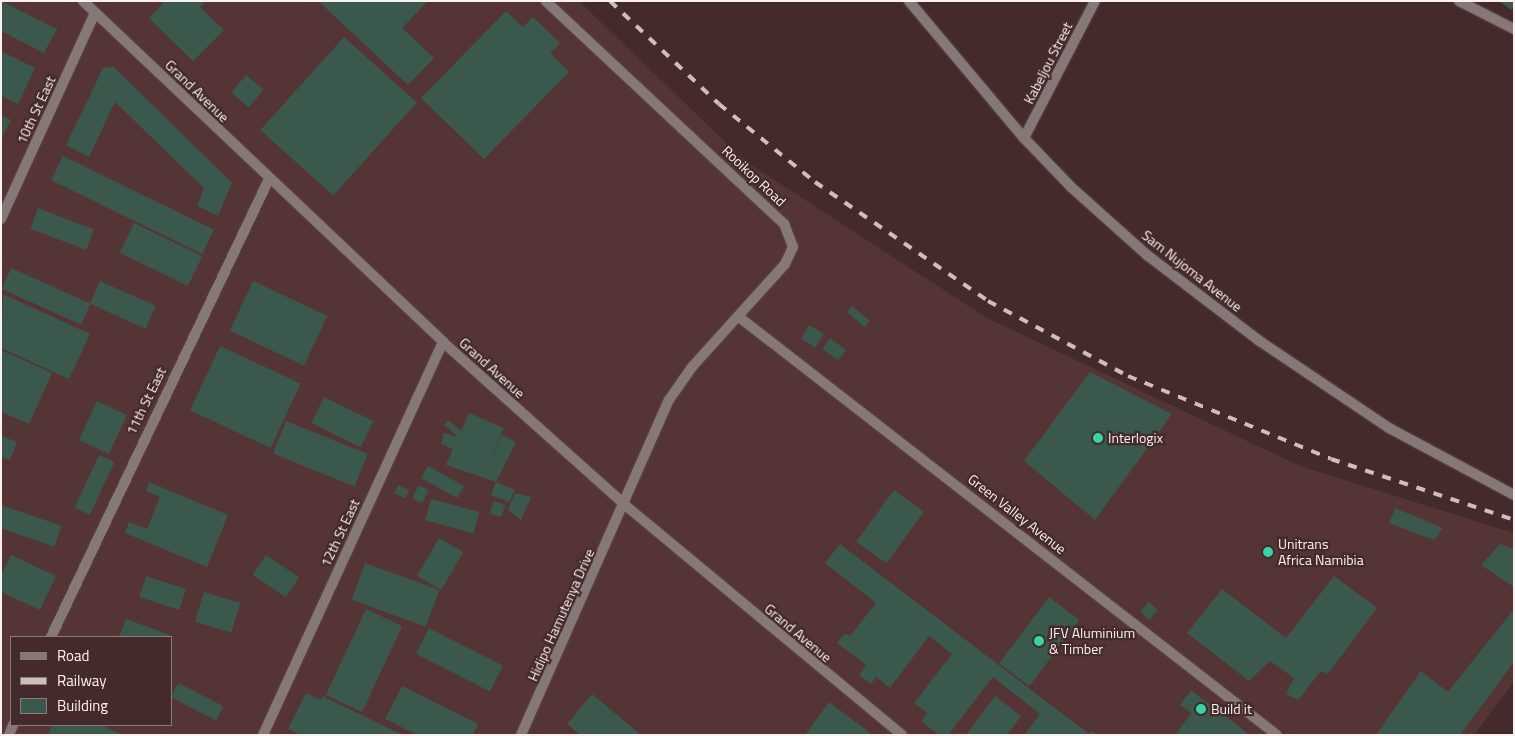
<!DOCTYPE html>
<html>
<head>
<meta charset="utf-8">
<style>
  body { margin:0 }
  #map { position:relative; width:1515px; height:736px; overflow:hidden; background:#442a2a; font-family:"Titillium Web",sans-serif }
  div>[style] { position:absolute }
  .built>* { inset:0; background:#553435 }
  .building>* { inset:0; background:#3a584c; transform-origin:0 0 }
  .roads { filter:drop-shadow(0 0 1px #5e4646) drop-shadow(0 0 1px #5e4646) }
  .minor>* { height:10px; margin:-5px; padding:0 5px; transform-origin:5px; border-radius:5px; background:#877878 }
  .tertiary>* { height:10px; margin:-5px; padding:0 5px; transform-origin:5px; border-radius:5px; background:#877878 }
  .rail>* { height:4px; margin-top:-2px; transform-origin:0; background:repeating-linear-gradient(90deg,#cebfbf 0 9px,transparent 0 18px) }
  .dots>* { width:14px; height:14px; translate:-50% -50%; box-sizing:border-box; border:2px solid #442a2a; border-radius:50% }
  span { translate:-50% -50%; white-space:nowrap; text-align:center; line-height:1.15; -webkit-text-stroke:4.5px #442a2a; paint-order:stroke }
  .street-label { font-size:14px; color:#fcf1f1 }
  .poi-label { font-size:14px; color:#fcf1f1 }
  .left { translate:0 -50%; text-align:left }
  .frame { position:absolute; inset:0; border:2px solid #fcf1f1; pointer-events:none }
  .legend { position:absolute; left:10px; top:636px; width:162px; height:90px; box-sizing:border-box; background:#442a2a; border:1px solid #8e7a7a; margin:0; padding:6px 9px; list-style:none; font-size:15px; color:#fcf1f1 }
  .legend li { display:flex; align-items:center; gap:10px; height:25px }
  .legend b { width:25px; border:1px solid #8e7a7a }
</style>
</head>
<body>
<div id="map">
  <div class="built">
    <i style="clip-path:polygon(evenodd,1px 1px,579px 1px,745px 161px,987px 318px,1300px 466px,1514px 533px,1514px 682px,1474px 735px,1px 735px,1px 1px,11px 637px,171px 637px,171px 725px,11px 725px,11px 637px)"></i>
  </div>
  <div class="building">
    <i style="clip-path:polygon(1px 1px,57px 29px,44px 53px,1px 31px)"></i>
    <i style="clip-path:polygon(165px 1px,206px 1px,200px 7px,224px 30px,193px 61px,149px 18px)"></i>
    <i style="clip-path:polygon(318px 1px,428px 1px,402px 28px,434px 58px,408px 85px)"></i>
    <i style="clip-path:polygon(1499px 1px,1514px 1px,1514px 5px,1511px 10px)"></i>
    <i style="clip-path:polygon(506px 11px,523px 27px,533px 17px,560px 43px,550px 53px,569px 72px,484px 159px,421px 98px)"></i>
    <i style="left:344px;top:37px;width:98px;height:125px;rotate:42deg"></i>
    <i style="clip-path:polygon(1px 51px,35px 68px,18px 104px,1px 96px)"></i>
    <i style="clip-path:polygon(114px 67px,232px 183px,218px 216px,197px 206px,204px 188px,115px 102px,89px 157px,66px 145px,103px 68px)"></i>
    <i style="left:246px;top:75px;width:23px;height:23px;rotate:40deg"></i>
    <i style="clip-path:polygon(1px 115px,11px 120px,1px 139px)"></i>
    <i style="left:63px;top:156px;width:168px;height:27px;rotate:26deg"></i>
    <i style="left:38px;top:208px;width:60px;height:22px;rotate:21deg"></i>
    <i style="left:134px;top:223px;width:76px;height:33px;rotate:26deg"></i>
    <i style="left:11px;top:268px;width:87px;height:23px;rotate:24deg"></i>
    <i style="left:100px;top:281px;width:61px;height:25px;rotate:24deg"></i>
    <i style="left:253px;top:281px;width:82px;height:55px;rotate:25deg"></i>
    <i style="clip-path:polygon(3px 294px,90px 334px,69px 379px,1px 348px)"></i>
    <i style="left:852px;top:306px;width:23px;height:8px;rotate:40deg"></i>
    <i style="left:809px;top:325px;width:17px;height:16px;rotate:31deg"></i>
    <i style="left:830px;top:338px;width:20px;height:13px;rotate:37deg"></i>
    <i style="left:220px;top:346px;width:89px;height:71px;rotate:25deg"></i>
    <i style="clip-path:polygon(1px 350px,52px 373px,29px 424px,1px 412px)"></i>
    <i style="clip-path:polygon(1090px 372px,1172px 414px,1095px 520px,1024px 461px)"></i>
    <i style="left:324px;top:397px;width:55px;height:29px;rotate:26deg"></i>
    <i style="left:97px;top:401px;width:33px;height:43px;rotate:25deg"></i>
    <i style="clip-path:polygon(469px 413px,504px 428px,487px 465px,502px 435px,516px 442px,496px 482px,515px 490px,509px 502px,491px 495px,496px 482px,446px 465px,453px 449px,441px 444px,444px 433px,458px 437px,444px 425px,448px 420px,461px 431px)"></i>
    <i style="left:286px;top:421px;width:88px;height:35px;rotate:22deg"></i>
    <i style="clip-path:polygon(1px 436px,17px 442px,10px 460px,1px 457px)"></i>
    <i style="left:99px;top:455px;width:17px;height:58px;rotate:25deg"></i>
    <i style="left:428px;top:466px;width:41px;height:14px;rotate:29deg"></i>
    <i style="clip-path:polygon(149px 482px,228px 515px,207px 567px,125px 533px,129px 522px,147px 529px,160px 497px,146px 491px)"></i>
    <i style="left:398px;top:485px;width:12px;height:9px;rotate:24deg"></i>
    <i style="left:419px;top:485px;width:11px;height:15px;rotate:27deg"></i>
    <i style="left:894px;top:490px;width:37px;height:64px;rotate:36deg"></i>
    <i style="clip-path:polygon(515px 493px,531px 497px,521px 520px,508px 510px)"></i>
    <i style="left:431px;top:499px;width:50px;height:22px;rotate:15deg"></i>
    <i style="left:494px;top:501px;width:12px;height:13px;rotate:20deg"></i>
    <i style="left:1px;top:505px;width:64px;height:22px;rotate:19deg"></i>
    <i style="clip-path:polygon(1395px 508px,1443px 528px,1434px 540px,1389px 523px)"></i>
    <i style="left:439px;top:538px;width:28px;height:44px;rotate:30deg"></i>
    <i style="clip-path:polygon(840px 544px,1089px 734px,1092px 731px,1097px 735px,1024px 735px,1040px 714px,993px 677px,948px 735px,939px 735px,921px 721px,927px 713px,914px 703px,952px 654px,929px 636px,890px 688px,876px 677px,871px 684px,859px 675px,866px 665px,837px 643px,845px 633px,850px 636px,876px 603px,825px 563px)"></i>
    <i style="clip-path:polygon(1500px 544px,1514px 549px,1514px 587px,1481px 565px)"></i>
    <i style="clip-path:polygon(11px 555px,56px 576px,40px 610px,1px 592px,1px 575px)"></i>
    <i style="left:266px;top:555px;width:40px;height:24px;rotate:34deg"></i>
    <i style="left:365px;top:563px;width:79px;height:39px;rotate:20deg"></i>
    <i style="left:146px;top:576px;width:42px;height:22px;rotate:18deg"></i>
    <i style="clip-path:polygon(1334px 576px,1377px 608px,1328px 674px,1321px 671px,1298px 700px,1286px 694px,1294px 678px,1270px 661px,1249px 681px,1187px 633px,1222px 589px,1286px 638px)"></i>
    <i style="left:204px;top:592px;width:38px;height:31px;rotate:17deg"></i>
    <i style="left:1049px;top:597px;width:38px;height:83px;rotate:37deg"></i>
    <i style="left:1149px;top:602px;width:12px;height:13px;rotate:42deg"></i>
    <i style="left:366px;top:609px;width:40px;height:95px;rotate:25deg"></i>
    <i style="clip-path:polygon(1514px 609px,1514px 662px,1460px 735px,1376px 735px,1421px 671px,1448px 692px)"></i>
    <i style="clip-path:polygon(126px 619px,170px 635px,170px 637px,119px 637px)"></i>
    <i style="left:429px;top:628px;width:83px;height:29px;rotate:27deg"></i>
    <i style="left:178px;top:683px;width:51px;height:16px;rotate:27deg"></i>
    <i style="clip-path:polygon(402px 686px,478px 724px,473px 735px,417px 735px,385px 719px)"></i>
    <i style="clip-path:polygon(1191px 690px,1250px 735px,1175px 735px,1191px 713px,1180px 705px)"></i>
    <i style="clip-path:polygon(306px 693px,321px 700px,322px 696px,403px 735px,300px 735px,288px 729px)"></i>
    <i style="clip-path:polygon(592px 694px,641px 735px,580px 735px,567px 724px)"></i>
    <i style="clip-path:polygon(995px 696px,1021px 716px,1007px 735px,966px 735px)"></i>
    <i style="clip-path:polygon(829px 702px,873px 735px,805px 735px)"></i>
    <i style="clip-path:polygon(52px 725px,101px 725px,123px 735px,48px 735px)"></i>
  </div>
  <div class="roads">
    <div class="minor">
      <i style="left:83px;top:1px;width:496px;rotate:43.4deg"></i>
      <i style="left:443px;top:342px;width:244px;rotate:41.8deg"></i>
      <i style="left:625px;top:505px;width:360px;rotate:39.7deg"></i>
      <i style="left:1459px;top:1px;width:62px;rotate:27deg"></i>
      <i style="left:1px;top:219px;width:226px;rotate:-65.5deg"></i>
      <i style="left:739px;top:317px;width:681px;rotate:37.85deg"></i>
      <i style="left:51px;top:637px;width:507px;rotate:-64.55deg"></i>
      <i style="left:9px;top:735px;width:11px;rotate:-68deg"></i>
      <i style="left:263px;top:735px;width:432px;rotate:-65.4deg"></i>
      <i style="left:521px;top:735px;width:366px;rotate:-66.2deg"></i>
      <i style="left:669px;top:400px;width:40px;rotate:-55.1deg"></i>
      <i style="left:692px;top:367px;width:139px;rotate:-47.9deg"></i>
      <i style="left:785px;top:264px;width:19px;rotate:-65deg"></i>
      <i style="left:793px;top:247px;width:25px;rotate:-111deg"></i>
      <i style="left:784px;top:224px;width:326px;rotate:-136.9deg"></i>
    </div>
    <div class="tertiary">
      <i style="left:909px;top:1px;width:179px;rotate:50deg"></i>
      <i style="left:1024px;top:138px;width:68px;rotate:46.2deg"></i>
      <i style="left:1071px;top:187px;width:102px;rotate:41.8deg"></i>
      <i style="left:1147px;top:255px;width:140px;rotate:37.4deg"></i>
      <i style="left:1258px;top:340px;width:158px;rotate:33.9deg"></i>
      <i style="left:1389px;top:428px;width:142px;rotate:28.2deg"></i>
      <i style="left:1024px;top:138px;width:154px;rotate:-62.6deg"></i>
    </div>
  </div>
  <div class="rail">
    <i style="left:610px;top:1px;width:150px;rotate:43.4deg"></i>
    <i style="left:719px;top:104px;width:124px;rotate:39.1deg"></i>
    <i style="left:815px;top:182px;width:210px;rotate:34.5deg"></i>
    <i style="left:988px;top:301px;width:159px;rotate:28.2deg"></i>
    <i style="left:1128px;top:376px;width:219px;rotate:22.2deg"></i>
    <i style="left:1331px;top:459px;width:193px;rotate:18.4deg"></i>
  </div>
  <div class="dots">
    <i style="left:1098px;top:438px;background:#38d4a5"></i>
    <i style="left:1268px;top:552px;background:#38d4a5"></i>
    <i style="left:1039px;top:641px;background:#38d4a5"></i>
    <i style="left:1201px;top:709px;background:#38d4a5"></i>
  </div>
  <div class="street-label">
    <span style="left:1048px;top:63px;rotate:-63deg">Kabeljou Street</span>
    <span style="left:197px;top:91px;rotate:44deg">Grand Avenue</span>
    <span style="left:36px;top:110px;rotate:-65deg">10th St East</span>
    <span style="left:754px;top:176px;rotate:43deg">Rooikop Road</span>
    <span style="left:1192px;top:271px;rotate:38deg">Sam Nujoma Avenue</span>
    <span style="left:492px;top:368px;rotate:42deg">Grand Avenue</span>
    <span style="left:146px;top:401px;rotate:-64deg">11th St East</span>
    <span style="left:1017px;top:514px;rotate:38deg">Green Valley Avenue</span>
    <span style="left:340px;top:533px;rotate:-65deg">12th St East</span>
    <span style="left:561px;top:615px;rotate:-66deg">Hidipo Hamutenya Drive</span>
    <span style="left:798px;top:633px;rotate:40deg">Grand Avenue</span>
  </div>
  <div class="poi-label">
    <span class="left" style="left:1108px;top:438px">Interlogix</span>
    <span class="left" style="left:1278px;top:552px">Unitrans<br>Africa Namibia</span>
    <span class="left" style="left:1049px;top:641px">JFV Aluminium<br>&amp; Timber</span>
    <span class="left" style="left:1211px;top:709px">Build it</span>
  </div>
  <div class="frame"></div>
  <ul class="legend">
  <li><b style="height:6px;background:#877878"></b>Road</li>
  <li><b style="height:6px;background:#cebfbf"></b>Railway</li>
  <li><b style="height:14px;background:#3a584c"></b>Building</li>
  </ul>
</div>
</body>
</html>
